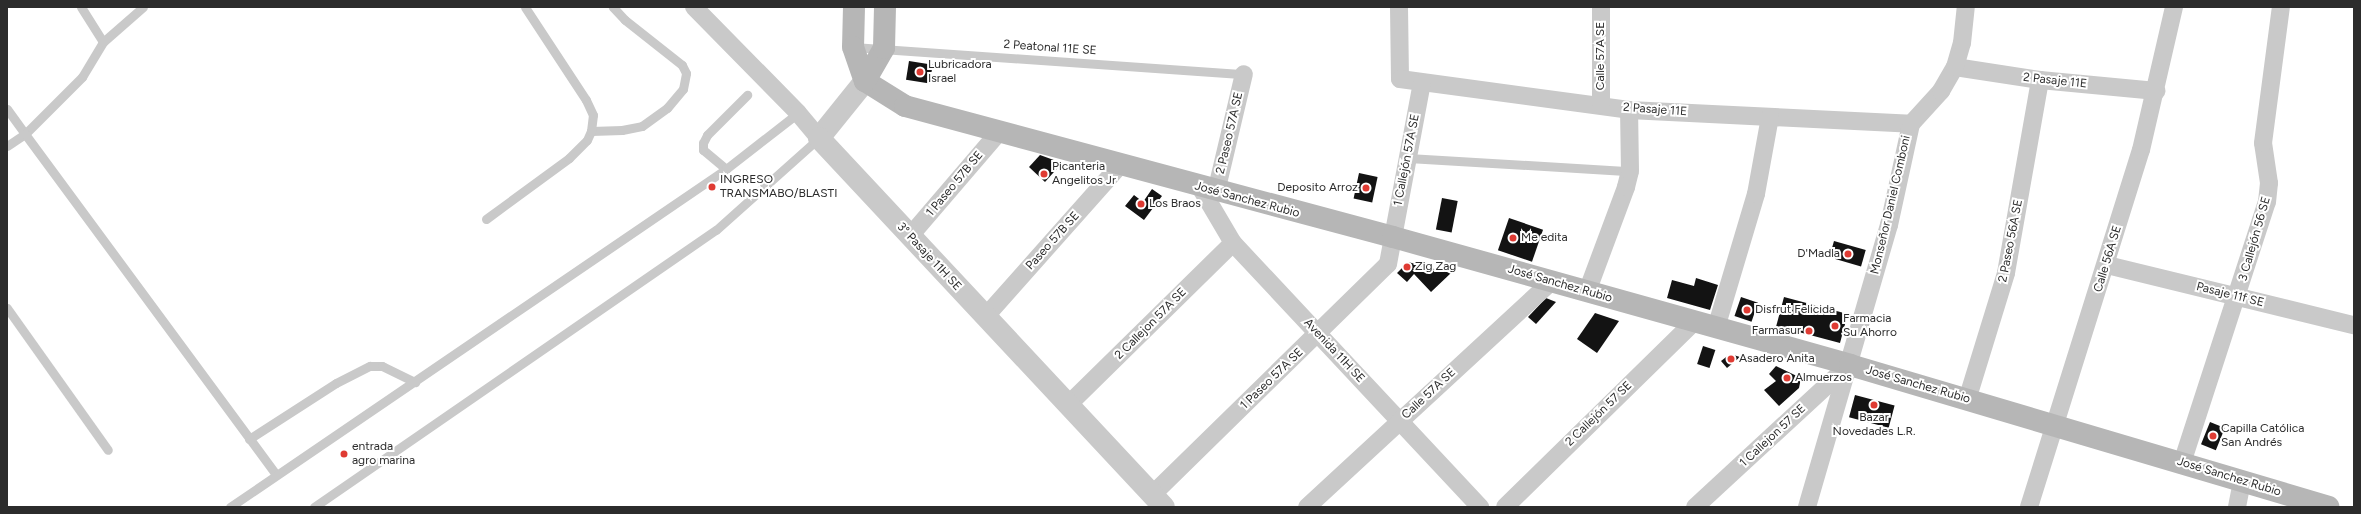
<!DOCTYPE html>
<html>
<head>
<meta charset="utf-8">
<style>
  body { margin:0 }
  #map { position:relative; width:2361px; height:514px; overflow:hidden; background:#fff; font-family:Figtree,sans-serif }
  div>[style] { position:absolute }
  .building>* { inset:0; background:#131313; transform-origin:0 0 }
  .service>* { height:9px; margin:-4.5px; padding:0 4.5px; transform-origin:4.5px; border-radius:4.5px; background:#c9c9c9 }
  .minor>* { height:18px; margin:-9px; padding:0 9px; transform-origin:9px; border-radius:9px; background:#c9c9c9 }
  .tertiary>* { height:22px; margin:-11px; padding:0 11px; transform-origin:11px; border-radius:11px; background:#c9c9c9 }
  .secondary>* { height:22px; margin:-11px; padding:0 11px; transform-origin:11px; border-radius:11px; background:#b6b6b6 }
  .dots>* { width:11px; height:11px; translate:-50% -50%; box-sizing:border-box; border:2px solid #fff; border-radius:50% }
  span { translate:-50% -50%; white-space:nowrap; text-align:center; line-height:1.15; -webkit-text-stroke:4px #fff; paint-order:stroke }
  .street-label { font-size:12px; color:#2c2c2c }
  .poi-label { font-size:12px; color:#2c2c2c }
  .left { translate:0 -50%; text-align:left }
  .right { translate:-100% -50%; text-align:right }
  .frame { position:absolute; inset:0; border:8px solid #2c2c2c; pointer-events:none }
</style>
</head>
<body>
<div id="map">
  <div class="building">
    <i style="left:909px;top:61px;width:24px;height:19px;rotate:9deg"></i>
    <i style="clip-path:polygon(1040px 155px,1062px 163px,1045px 182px,1029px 167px)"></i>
    <i style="left:1359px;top:173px;width:19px;height:26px;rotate:12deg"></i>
    <i style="clip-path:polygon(1152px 189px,1162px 196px,1144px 220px,1125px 206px,1134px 195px,1143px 202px)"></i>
    <i style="left:1442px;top:198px;width:16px;height:32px;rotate:11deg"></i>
    <i style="left:1509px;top:218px;width:36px;height:34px;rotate:19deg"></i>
    <i style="left:1834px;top:241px;width:33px;height:17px;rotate:16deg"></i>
    <i style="clip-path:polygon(1408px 262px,1423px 266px,1451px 273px,1431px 292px,1414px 274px,1407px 282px,1397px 273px)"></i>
    <i style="clip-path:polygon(1696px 278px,1718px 285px,1710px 310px,1667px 298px,1672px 280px,1694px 286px)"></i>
    <i style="left:1741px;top:297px;width:18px;height:20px;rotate:19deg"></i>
    <i style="left:1784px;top:297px;width:66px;height:30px;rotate:15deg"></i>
    <i style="clip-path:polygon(1546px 298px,1556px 302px,1536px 324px,1528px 317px)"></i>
    <i style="clip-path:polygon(1595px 313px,1619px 321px,1597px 353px,1577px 339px)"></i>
    <i style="left:1703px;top:346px;width:13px;height:19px;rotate:18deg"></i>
    <i style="clip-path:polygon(1730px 354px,1740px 357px,1727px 368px,1721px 361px)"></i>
    <i style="clip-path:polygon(1776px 366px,1801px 378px,1799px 388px,1779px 406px,1764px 390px,1776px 381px,1769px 374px)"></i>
    <i style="left:1855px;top:395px;width:41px;height:23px;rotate:15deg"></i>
    <i style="left:2210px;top:422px;width:16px;height:24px;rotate:22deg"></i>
  </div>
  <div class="service">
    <i style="left:81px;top:7px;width:41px;rotate:57.8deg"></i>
    <i style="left:853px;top:47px;width:392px;rotate:4deg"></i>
    <i style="left:7px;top:109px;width:31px;rotate:54deg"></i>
    <i style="left:25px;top:134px;width:81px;rotate:-45deg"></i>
    <i style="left:82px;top:77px;width:41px;rotate:-59deg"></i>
    <i style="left:103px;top:42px;width:53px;rotate:-41.2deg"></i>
    <i style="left:591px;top:131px;width:31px;rotate:-2deg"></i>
    <i style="left:622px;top:130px;width:20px;rotate:-11deg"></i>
    <i style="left:642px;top:126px;width:31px;rotate:-36deg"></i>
    <i style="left:667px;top:108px;width:25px;rotate:-50deg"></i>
    <i style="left:683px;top:89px;width:16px;rotate:-79deg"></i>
    <i style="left:686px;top:73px;width:9px;rotate:-117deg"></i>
    <i style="left:682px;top:65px;width:73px;rotate:-141.7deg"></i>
    <i style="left:625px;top:20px;width:18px;rotate:-133deg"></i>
    <i style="left:7px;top:146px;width:22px;rotate:-34deg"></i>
    <i style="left:25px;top:134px;width:423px;rotate:53.6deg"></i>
    <i style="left:1408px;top:158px;width:222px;rotate:3.4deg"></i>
    <i style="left:726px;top:169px;width:30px;rotate:-140deg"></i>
    <i style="left:703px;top:150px;width:7px;rotate:-90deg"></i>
    <i style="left:703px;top:143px;width:9px;rotate:-63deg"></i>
    <i style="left:707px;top:135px;width:57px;rotate:-45deg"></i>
    <i style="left:486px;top:219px;width:103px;rotate:-36.3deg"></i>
    <i style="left:569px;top:158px;width:25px;rotate:-45deg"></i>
    <i style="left:587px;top:140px;width:10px;rotate:-66deg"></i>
    <i style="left:591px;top:131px;width:16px;rotate:-83deg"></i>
    <i style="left:593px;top:115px;width:17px;rotate:-115deg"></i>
    <i style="left:586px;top:100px;width:111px;rotate:-123.3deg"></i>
    <i style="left:7px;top:308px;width:174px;rotate:54.6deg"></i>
    <i style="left:249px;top:439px;width:103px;rotate:-32.8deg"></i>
    <i style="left:336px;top:383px;width:38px;rotate:-27deg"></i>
    <i style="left:370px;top:366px;width:12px"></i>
    <i style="left:382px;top:366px;width:37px;rotate:26deg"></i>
    <i style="left:230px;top:507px;width:600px;rotate:-34.27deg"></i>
    <i style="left:726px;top:169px;width:91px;rotate:-37.9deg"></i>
    <i style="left:314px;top:507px;width:488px;rotate:-34.6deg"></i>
    <i style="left:716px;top:230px;width:138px;rotate:-41.8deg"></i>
  </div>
  <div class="minor">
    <i style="left:694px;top:7px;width:148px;rotate:45.5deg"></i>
    <i style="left:798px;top:113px;width:33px;rotate:50deg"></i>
    <i style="left:1399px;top:7px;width:72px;rotate:89.2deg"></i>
    <i style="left:1400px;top:79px;width:231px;rotate:7.7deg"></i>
    <i style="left:1629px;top:110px;width:282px;rotate:2.8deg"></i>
    <i style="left:1955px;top:67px;width:86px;rotate:8.7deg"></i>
    <i style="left:2040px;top:80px;width:117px;rotate:5.4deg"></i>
    <i style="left:1601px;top:105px;width:98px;rotate:-90deg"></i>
    <i style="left:1200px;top:187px;width:65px;rotate:59.5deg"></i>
    <i style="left:1233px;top:243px;width:362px;rotate:46.9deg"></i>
    <i style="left:1216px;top:192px;width:121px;rotate:-76.7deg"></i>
    <i style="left:910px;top:236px;width:138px;rotate:-49.4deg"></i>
    <i style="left:2107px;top:265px;width:254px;rotate:13.7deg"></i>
    <i style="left:1587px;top:292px;width:112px;rotate:-69.6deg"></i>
    <i style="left:1626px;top:187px;width:16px;rotate:-76deg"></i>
    <i style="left:1630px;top:171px;width:61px;rotate:-90.9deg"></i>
    <i style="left:986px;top:316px;width:202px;rotate:-48.4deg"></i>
    <i style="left:1716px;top:328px;width:140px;rotate:-73.4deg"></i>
    <i style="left:1756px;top:194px;width:78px;rotate:-79.7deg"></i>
    <i style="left:1967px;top:400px;width:133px;rotate:-72.9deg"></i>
    <i style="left:2006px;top:273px;width:196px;rotate:-80deg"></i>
    <i style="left:1068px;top:405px;width:231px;rotate:-44.5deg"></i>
    <i style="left:2182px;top:463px;width:274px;rotate:-72deg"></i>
    <i style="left:2267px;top:202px;width:19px;rotate:-84deg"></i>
    <i style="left:2269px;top:183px;width:40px;rotate:-98.5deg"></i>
    <i style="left:2263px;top:143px;width:137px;rotate:-82.5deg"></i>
    <i style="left:1152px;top:495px;width:330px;rotate:-44.4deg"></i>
    <i style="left:1388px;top:264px;width:184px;rotate:-79.4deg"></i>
    <i style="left:1307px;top:507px;width:332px;rotate:-42.7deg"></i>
    <i style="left:1505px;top:507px;width:264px;rotate:-44.4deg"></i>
    <i style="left:1695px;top:507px;width:209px;rotate:-42.7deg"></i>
    <i style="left:1807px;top:507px;width:294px;rotate:-73.8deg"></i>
    <i style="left:1889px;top:225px;width:103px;rotate:-77.7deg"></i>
    <i style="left:1911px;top:124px;width:45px;rotate:-47.7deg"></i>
    <i style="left:1941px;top:91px;width:28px;rotate:-60deg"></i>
    <i style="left:1955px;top:67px;width:25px;rotate:-74deg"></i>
    <i style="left:1962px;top:43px;width:36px;rotate:-84deg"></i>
    <i style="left:2029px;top:507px;width:374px;rotate:-72.6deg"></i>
    <i style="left:2141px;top:150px;width:147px;rotate:-77deg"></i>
    <i style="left:2237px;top:507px;width:26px;rotate:-79deg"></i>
  </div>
  <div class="tertiary">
    <i style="left:865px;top:81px;width:73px;rotate:128.9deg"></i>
    <i style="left:819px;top:138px;width:505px;rotate:46.93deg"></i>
  </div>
  <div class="secondary">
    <i style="left:854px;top:7px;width:40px;rotate:91.4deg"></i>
    <i style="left:853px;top:47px;width:36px;rotate:71deg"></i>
    <i style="left:865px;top:81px;width:47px;rotate:32deg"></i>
    <i style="left:905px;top:106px;width:505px;rotate:15.03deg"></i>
    <i style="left:1393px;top:237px;width:475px;rotate:15.6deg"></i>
    <i style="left:1850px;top:365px;width:499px;rotate:16.5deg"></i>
    <i style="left:865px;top:81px;width:38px;rotate:-60deg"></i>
    <i style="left:884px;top:48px;width:41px;rotate:-88.6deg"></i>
  </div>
  <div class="dots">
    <i style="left:920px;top:72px;background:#df3b33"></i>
    <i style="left:1044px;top:174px;background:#df3b33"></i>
    <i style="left:712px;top:187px;background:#df3b33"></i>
    <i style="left:1366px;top:188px;background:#df3b33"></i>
    <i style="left:1141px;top:204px;background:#df3b33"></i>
    <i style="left:1513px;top:238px;background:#df3b33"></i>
    <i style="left:1848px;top:254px;background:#df3b33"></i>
    <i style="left:1407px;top:267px;background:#df3b33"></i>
    <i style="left:1747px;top:310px;background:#df3b33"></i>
    <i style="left:1835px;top:326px;background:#df3b33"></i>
    <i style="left:1809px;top:331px;background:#df3b33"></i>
    <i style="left:1731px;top:359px;background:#df3b33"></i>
    <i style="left:1787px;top:378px;background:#df3b33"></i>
    <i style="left:1874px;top:405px;background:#df3b33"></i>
    <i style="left:2213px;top:436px;background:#df3b33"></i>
    <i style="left:344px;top:454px;background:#df3b33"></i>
  </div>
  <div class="street-label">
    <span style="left:1050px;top:48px;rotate:4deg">2 Peatonal 11E SE</span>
    <span style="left:1601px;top:56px;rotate:-90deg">Calle 57A SE</span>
    <span style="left:2055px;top:81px;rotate:6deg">2 Pasaje 11E</span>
    <span style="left:1655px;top:110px;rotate:4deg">2 Pasaje 11E</span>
    <span style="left:1230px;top:133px;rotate:-77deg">2 Paseo 57A SE</span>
    <span style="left:1407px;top:160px;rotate:-79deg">1 Callejón 57A SE</span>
    <span style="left:955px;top:184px;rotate:-50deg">1 Paseo 57B SE</span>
    <span style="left:1247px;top:200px;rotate:15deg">José Sanchez Rubio</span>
    <span style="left:1891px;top:205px;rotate:-77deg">Monseñor Daniel Comboni</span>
    <span style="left:2255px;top:239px;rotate:-74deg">3 Callejón 56 SE</span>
    <span style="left:1053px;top:241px;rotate:-48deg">Paseo 57B SE</span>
    <span style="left:2011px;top:241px;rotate:-79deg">2 Paseo 56A SE</span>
    <span style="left:929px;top:257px;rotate:47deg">3° Pasaje 11H SE</span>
    <span style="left:2108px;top:259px;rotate:-73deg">Calle 56A SE</span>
    <span style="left:1560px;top:284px;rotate:16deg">José Sanchez Rubio</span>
    <span style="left:2230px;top:295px;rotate:14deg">Pasaje 11f SE</span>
    <span style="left:1151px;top:324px;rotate:-45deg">2 Callejon 57A SE</span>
    <span style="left:1334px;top:351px;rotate:47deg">Avenida 11H SE</span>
    <span style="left:1272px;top:379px;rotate:-44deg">1 Paseo 57A SE</span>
    <span style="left:1918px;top:385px;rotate:16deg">José Sanchez Rubio</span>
    <span style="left:1429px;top:394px;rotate:-43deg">Calle 57A SE</span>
    <span style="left:1599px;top:414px;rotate:-44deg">2 Callejón 57 SE</span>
    <span style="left:1773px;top:436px;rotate:-43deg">1 Callejon 57 SE</span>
    <span style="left:2229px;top:477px;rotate:17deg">José Sanchez Rubio</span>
  </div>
  <div class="poi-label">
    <span class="left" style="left:928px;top:72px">Lubricadora<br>Israel</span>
    <span class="left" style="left:1052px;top:174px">Picanteria<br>Angelitos Jr</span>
    <span class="left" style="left:720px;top:187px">INGRESO<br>TRANSMABO/BLASTI</span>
    <span class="right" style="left:1358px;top:188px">Deposito Arroz</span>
    <span class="left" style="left:1149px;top:204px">Los Braos</span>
    <span class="left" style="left:1521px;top:238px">Me edita</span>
    <span class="right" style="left:1840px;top:254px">D'Madla</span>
    <span class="left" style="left:1415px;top:267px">Zig Zag</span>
    <span class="left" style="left:1755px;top:310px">Disfrut Felicida</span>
    <span class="left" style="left:1843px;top:326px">Farmacia<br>Su Ahorro</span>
    <span class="right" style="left:1801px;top:331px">Farmasur</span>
    <span class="left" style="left:1739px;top:359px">Asadero Anita</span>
    <span class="left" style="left:1795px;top:378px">Almuerzos</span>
    <span style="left:1874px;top:425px">Bazar<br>Novedades L.R.</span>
    <span class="left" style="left:2221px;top:436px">Capilla Católica<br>San Andrés</span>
    <span class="left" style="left:352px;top:454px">entrada<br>agro marina</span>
  </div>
  <div class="frame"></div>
</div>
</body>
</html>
